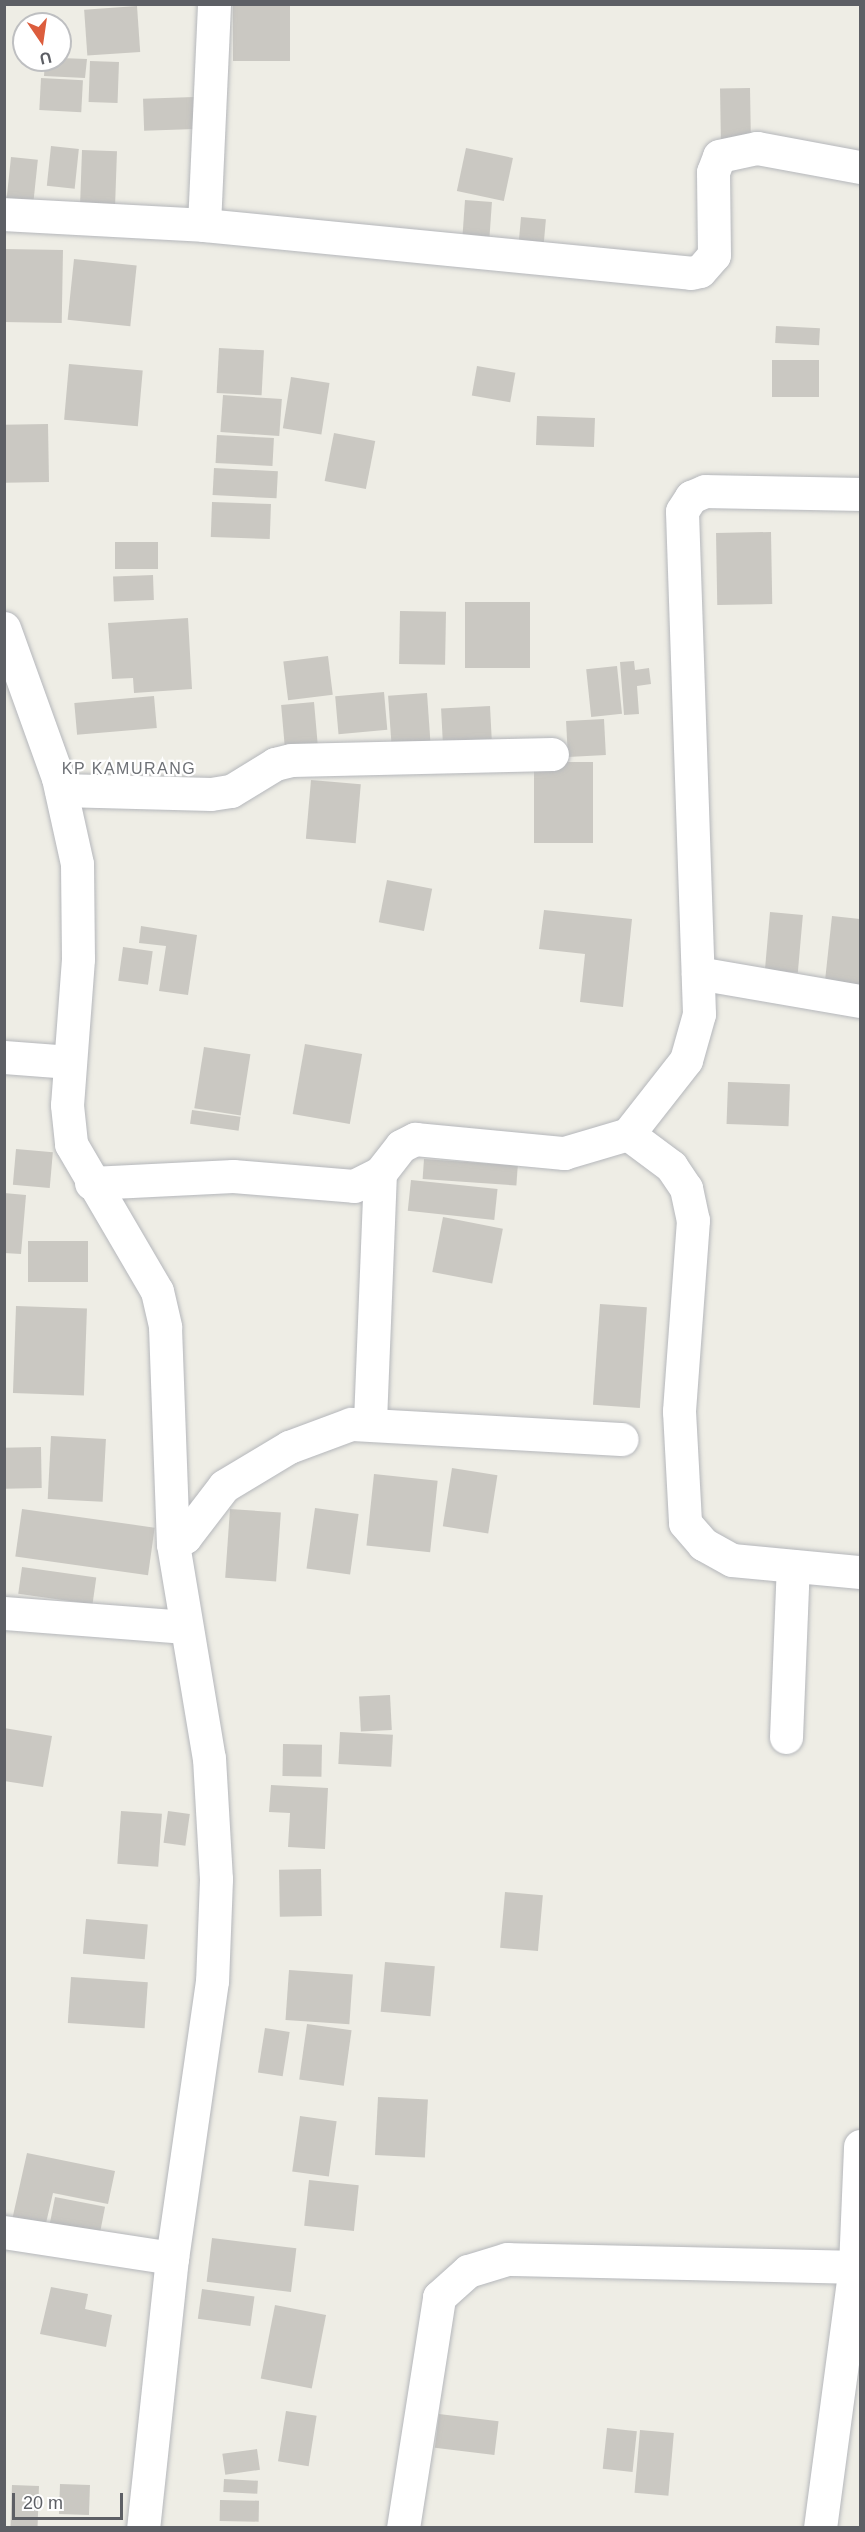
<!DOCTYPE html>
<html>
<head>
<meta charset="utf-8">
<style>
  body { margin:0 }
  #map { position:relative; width:865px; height:2532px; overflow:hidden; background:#eeede5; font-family:Arial,sans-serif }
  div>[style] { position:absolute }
  .building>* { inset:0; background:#cac8c2; transform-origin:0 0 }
  .roads { filter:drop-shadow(0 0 2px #b5b7bb) drop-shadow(0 0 2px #b5b7bb) }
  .minor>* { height:33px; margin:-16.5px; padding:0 16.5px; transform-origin:16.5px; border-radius:16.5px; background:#fff }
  span { translate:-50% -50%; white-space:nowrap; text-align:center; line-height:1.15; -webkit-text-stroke:4.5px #fff; paint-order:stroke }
  .neighbourhood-label { font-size:16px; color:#6e7176; letter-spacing:1.5px }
  .frame { position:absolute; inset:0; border:6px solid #5d5f65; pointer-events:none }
  .north { position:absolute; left:12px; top:12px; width:60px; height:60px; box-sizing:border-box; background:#fff; border:2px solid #bebfc1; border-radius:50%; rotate:167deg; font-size:16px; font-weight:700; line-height:24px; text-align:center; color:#5d5f65 }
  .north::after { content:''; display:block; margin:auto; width:21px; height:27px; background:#dc5d3d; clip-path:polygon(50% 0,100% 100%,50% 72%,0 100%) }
  .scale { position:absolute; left:12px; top:2493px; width:111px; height:27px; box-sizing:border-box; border:3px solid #5d5f65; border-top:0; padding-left:8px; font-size:18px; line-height:21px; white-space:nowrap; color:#5d5f65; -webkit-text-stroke:4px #fff; paint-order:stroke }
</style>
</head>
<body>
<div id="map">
  <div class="building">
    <i style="left:233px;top:4px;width:57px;height:57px"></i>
    <i style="left:137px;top:6px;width:46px;height:53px;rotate:86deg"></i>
    <i style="clip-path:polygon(60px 58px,87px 59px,85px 78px,44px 76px,45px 60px)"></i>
    <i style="left:90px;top:61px;width:29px;height:41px;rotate:2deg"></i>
    <i style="left:41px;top:78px;width:42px;height:32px;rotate:3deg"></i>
    <i style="left:750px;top:88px;width:56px;height:30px;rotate:89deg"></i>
    <i style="left:194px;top:97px;width:32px;height:51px;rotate:88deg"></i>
    <i style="left:51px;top:146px;width:28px;height:40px;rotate:6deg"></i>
    <i style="left:466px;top:148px;width:48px;height:44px;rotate:12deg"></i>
    <i style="left:82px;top:150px;width:35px;height:61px;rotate:2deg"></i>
    <i style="left:11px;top:157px;width:27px;height:44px;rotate:6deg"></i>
    <i style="left:465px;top:200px;width:27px;height:47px;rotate:4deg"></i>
    <i style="left:521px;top:217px;width:25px;height:37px;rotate:5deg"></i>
    <i style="left:4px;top:249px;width:59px;height:73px;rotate:1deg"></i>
    <i style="left:74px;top:259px;width:63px;height:61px;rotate:6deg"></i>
    <i style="left:776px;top:326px;width:44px;height:17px;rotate:3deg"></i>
    <i style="left:219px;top:348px;width:45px;height:45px;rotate:3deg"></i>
    <i style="left:772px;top:360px;width:47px;height:37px"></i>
    <i style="left:69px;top:364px;width:74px;height:56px;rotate:5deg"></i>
    <i style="left:477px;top:366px;width:39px;height:30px;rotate:10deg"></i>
    <i style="left:291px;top:377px;width:39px;height:52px;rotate:9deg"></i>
    <i style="left:223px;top:395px;width:59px;height:37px;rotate:4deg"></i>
    <i style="left:537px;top:416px;width:58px;height:29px;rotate:2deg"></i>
    <i style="left:48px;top:424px;width:58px;height:44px;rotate:89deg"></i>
    <i style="left:334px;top:433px;width:42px;height:49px;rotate:11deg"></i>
    <i style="left:217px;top:435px;width:57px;height:28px;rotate:3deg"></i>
    <i style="left:214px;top:468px;width:64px;height:27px;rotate:3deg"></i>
    <i style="left:212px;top:502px;width:59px;height:35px;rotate:2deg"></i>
    <i style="left:771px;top:532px;width:72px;height:55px;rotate:89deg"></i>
    <i style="left:158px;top:542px;width:27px;height:43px;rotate:90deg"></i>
    <i style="left:153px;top:575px;width:25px;height:40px;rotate:88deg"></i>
    <i style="left:465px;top:602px;width:65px;height:66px"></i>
    <i style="left:400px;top:611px;width:46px;height:53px;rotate:1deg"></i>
    <i style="clip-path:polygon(188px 618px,192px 689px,134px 693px,133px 678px,112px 679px,108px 623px)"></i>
    <i style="left:328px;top:656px;width:39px;height:45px;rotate:83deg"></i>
    <i style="clip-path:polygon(634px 661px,635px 670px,649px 668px,651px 684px,637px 686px,639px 714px,624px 715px,620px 662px)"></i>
    <i style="left:617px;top:666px;width:48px;height:31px;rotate:84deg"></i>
    <i style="left:384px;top:692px;width:38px;height:49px;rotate:85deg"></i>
    <i style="left:427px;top:693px;width:55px;height:39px;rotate:86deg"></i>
    <i style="left:154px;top:696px;width:32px;height:80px;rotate:85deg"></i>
    <i style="left:314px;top:702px;width:47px;height:33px;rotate:85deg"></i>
    <i style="left:490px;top:706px;width:33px;height:49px;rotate:87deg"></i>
    <i style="left:604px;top:719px;width:36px;height:38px;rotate:87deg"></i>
    <i style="left:534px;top:762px;width:59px;height:81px"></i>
    <i style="left:311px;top:780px;width:50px;height:59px;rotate:5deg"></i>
    <i style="left:387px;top:880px;width:46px;height:43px;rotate:11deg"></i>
    <i style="clip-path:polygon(544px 910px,632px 919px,623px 1007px,580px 1002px,585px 954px,539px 949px)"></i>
    <i style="left:770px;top:912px;width:33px;height:58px;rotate:5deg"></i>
    <i style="clip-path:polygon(832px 916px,860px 919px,860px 993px,824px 990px)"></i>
    <i style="clip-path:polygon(141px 926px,197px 935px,188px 995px,159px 991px,166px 946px,139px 943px)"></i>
    <i style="left:123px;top:947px;width:30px;height:34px;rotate:8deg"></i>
    <i style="left:305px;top:1044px;width:58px;height:71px;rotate:10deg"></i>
    <i style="left:204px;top:1047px;width:47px;height:62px;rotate:9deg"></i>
    <i style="left:728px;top:1082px;width:62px;height:42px;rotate:2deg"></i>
    <i style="left:192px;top:1110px;width:49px;height:14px;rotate:8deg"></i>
    <i style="left:16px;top:1149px;width:37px;height:36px;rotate:5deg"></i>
    <i style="left:424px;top:1159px;width:94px;height:20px;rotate:4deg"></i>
    <i style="left:411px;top:1180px;width:87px;height:31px;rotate:6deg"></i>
    <i style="clip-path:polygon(4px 1193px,26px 1195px,21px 1254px,4px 1253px)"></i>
    <i style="left:443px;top:1217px;width:61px;height:56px;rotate:11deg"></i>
    <i style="left:28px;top:1241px;width:60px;height:41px"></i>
    <i style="left:600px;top:1304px;width:47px;height:101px;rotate:4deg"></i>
    <i style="left:16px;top:1306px;width:71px;height:87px;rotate:2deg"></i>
    <i style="left:51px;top:1436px;width:55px;height:63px;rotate:3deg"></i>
    <i style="left:41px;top:1447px;width:41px;height:37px;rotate:89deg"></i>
    <i style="left:452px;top:1468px;width:46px;height:59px;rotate:9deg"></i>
    <i style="left:374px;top:1474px;width:64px;height:72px;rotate:6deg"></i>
    <i style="left:315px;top:1508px;width:44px;height:61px;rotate:8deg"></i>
    <i style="left:22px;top:1509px;width:134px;height:48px;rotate:8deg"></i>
    <i style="left:230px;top:1509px;width:51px;height:69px;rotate:4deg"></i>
    <i style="left:22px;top:1567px;width:75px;height:27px;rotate:8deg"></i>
    <i style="left:390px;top:1695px;width:35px;height:31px;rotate:87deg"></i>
    <i style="clip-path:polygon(4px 1728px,52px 1736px,43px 1787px,4px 1781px)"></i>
    <i style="left:340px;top:1732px;width:53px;height:32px;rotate:3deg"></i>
    <i style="left:283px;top:1744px;width:39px;height:32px;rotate:1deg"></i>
    <i style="clip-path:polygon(271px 1785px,328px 1788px,325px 1849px,288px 1847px,290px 1813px,269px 1812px)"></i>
    <i style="left:121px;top:1811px;width:41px;height:53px;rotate:4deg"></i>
    <i style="left:168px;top:1811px;width:22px;height:32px;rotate:8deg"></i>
    <i style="left:321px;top:1869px;width:47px;height:42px;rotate:89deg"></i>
    <i style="left:505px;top:1892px;width:38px;height:56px;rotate:5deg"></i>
    <i style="left:86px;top:1919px;width:62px;height:35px;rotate:5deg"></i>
    <i style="left:385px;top:1962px;width:50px;height:50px;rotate:5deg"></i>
    <i style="left:289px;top:1970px;width:64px;height:50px;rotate:4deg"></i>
    <i style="left:71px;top:1977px;width:77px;height:46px;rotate:4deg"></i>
    <i style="left:307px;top:2024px;width:45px;height:56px;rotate:8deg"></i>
    <i style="left:265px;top:2028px;width:25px;height:45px;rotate:9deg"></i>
    <i style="left:378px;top:2097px;width:50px;height:58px;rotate:3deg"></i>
    <i style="left:300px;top:2116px;width:37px;height:56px;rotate:8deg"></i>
    <i style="clip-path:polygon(27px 2153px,115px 2171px,108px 2204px,53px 2193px,43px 2236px,10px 2229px)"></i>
    <i style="left:309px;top:2180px;width:50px;height:46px;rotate:6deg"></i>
    <i style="left:55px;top:2197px;width:51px;height:40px;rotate:11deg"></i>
    <i style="left:212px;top:2238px;width:85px;height:44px;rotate:7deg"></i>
    <i style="clip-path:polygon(51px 2287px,88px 2294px,85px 2309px,112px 2315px,106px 2347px,40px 2334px)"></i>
    <i style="left:202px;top:2289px;width:53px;height:30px;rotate:8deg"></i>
    <i style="left:275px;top:2305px;width:52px;height:75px;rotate:11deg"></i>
    <i style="left:286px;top:2411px;width:31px;height:51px;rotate:9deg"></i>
    <i style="left:439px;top:2414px;width:60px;height:34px;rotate:7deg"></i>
    <i style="left:607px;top:2428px;width:30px;height:41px;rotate:6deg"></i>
    <i style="left:640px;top:2430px;width:34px;height:63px;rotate:5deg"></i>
    <i style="left:257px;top:2449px;width:21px;height:35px;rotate:82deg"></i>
    <i style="left:224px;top:2479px;width:34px;height:13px;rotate:3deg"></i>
    <i style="left:60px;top:2484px;width:30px;height:30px;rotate:2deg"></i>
    <i style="left:12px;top:2485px;width:27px;height:43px;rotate:2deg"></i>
    <i style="left:220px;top:2500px;width:39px;height:21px;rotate:1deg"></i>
  </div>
  <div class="roads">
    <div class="minor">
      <i style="left:4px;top:214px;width:200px;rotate:3.1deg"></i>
      <i style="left:204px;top:225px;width:489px;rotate:5.6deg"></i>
      <i style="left:691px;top:273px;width:9px;rotate:-13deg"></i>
      <i style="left:700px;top:271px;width:21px;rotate:-49deg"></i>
      <i style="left:714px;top:255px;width:83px;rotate:-90.7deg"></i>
      <i style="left:713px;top:172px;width:17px;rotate:-69deg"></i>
      <i style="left:719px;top:156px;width:39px;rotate:-12deg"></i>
      <i style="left:757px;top:148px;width:105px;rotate:10.5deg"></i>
      <i style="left:204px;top:225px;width:221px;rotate:-87.4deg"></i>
      <i style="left:4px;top:628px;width:159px;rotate:70.2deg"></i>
      <i style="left:58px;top:778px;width:88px;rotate:77.5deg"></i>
      <i style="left:77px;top:864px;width:95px;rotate:89.4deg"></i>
      <i style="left:78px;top:959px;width:146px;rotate:94.3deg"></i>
      <i style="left:67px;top:1105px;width:39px;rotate:84deg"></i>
      <i style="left:71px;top:1144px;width:170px;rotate:59.7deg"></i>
      <i style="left:157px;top:1291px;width:37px;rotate:77deg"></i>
      <i style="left:165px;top:1327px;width:217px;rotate:87.9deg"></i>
      <i style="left:173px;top:1544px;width:217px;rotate:80.5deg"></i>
      <i style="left:209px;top:1758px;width:121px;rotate:86.7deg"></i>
      <i style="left:216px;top:1879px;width:102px;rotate:92.2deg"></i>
      <i style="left:212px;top:1981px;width:280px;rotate:98.2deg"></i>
      <i style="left:172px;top:2258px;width:272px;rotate:96.1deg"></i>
      <i style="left:61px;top:790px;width:150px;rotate:1.5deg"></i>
      <i style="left:211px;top:794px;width:20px;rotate:-9deg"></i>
      <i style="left:231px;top:791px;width:52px;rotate:-31.5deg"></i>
      <i style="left:275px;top:764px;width:16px;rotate:-14deg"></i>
      <i style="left:291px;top:760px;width:261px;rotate:-1.3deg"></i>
      <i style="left:698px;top:973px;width:164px;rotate:9.8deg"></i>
      <i style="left:4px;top:1057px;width:66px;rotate:4.3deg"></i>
      <i style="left:628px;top:1134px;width:54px;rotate:36.7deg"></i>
      <i style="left:671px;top:1166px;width:27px;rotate:56deg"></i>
      <i style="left:686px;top:1188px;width:33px;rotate:78deg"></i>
      <i style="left:693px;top:1220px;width:192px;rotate:94.2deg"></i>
      <i style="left:679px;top:1411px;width:112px;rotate:86.9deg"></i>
      <i style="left:685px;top:1523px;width:28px;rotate:49deg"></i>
      <i style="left:703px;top:1544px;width:33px;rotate:29deg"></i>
      <i style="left:732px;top:1560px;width:129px;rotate:5.4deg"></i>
      <i style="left:91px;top:1183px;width:142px;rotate:-2.8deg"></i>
      <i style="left:233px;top:1176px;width:121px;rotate:4.7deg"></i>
      <i style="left:354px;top:1186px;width:29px;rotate:-27deg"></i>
      <i style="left:380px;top:1173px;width:34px;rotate:-52deg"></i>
      <i style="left:401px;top:1146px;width:16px;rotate:-27deg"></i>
      <i style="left:415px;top:1139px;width:150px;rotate:5.4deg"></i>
      <i style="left:564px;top:1153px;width:67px;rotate:-16.5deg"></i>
      <i style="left:628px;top:1134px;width:94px;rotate:-51.9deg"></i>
      <i style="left:686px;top:1060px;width:48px;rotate:-74.2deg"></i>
      <i style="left:699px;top:1014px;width:503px;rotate:-91.94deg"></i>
      <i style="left:682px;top:511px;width:17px;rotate:-57deg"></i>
      <i style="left:691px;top:497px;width:15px;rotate:-23deg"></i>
      <i style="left:705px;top:491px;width:155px;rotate:1.1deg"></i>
      <i style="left:370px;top:1421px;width:248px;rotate:-87.7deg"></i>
      <i style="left:173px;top:1544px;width:14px;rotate:-30deg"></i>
      <i style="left:185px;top:1537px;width:64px;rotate:-52.6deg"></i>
      <i style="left:224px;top:1486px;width:76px;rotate:-31deg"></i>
      <i style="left:289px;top:1447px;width:66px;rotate:-20.4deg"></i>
      <i style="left:351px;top:1424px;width:271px;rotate:3.2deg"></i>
      <i style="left:4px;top:1613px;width:182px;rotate:4.4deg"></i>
      <i style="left:786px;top:1737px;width:171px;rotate:-87.7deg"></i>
      <i style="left:4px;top:2232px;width:170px;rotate:8.8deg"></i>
      <i style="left:403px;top:2528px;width:234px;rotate:-81.1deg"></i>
      <i style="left:439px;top:2297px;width:39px;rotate:-42deg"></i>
      <i style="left:468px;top:2271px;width:41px;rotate:-17.1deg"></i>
      <i style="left:507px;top:2259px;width:348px;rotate:1.3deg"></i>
      <i style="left:820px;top:2528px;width:263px;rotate:-82.4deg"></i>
      <i style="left:855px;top:2267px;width:121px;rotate:-87.6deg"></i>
    </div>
  </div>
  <div class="neighbourhood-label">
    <span style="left:129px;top:769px">KP KAMURANG</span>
  </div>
  <div class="frame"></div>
  <div class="north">U</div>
  <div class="scale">20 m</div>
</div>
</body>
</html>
